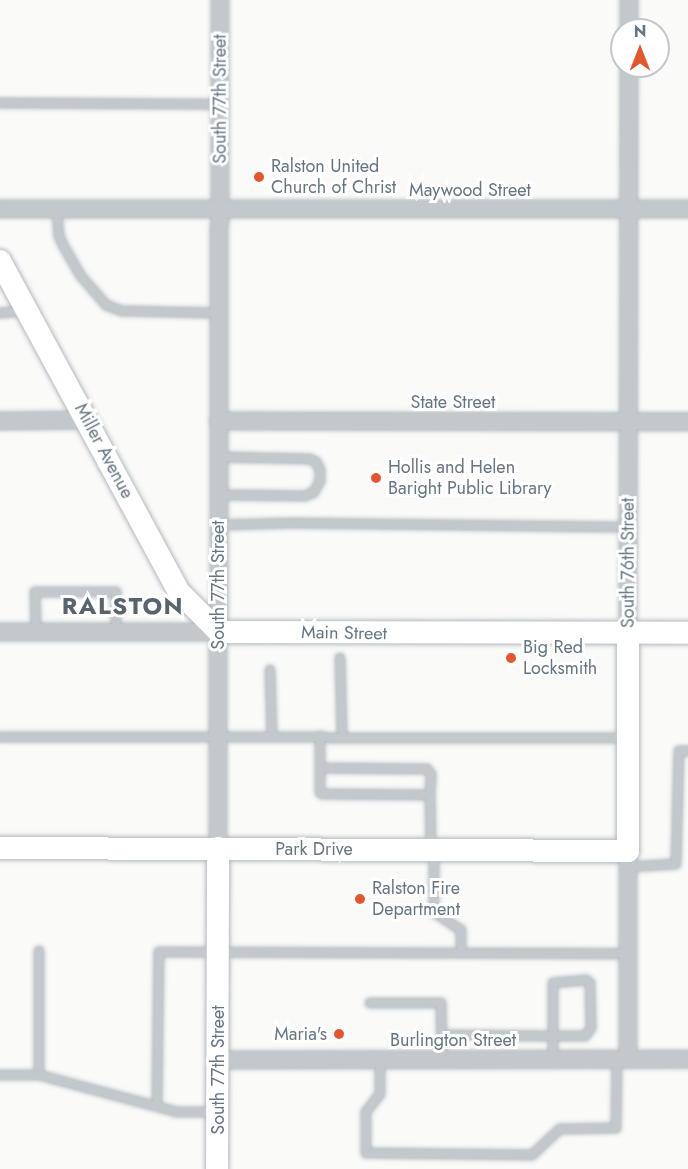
<!DOCTYPE html>
<html>
<head>
<meta charset="utf-8">
<style>
  body { margin:0 }
  #map { position:relative; width:688px; height:1169px; overflow:hidden; background:#fafaf8; font-family:Jost,sans-serif }
  div>[style] { position:absolute }
  .roads { filter:drop-shadow(0 0 2px #b3babf) drop-shadow(0 0 2px #b3babf) }
  .lane>* { height:8px; margin:-4px; padding:0 4px; transform-origin:4px; border-radius:4px; background:#c3c8cc }
  .street>* { height:16px; margin:-8px; padding:0 8px; transform-origin:8px; border-radius:8px; background:#c3c8cc }
  .secondary>* { height:22px; margin:-11px; padding:0 11px; transform-origin:11px; border-radius:11px; background:#fff }
  .dots>* { width:16px; height:16px; translate:-50% -50%; box-sizing:border-box; border:3px solid #fff; border-radius:50% }
  span { translate:-50% -50%; white-space:nowrap; text-align:center; line-height:1.15; -webkit-text-stroke:6px #fff; paint-order:stroke }
  .street-label { font-size:18px; color:#657683 }
  .poi-label { font-size:18px; color:#657683 }
  .left { translate:0 -50%; text-align:left }
  .right { translate:-100% -50%; text-align:right }
  .district-label { font-size:24px; color:#57646e; font-weight:700; letter-spacing:1.5px }
  .north { position:absolute; left:610px; top:18px; width:60px; height:60px; box-sizing:border-box; background:#fff; border:2px solid #c1c8cd; border-radius:50%; rotate:0deg; font-size:16px; font-weight:700; line-height:24px; text-align:center; color:#657683 }
  .north::after { content:''; display:block; margin:auto; width:21px; height:27px; background:#e4572e; clip-path:polygon(50% 0,100% 100%,50% 72%,0 100%) }
</style>
</head>
<body>
<div id="map">
  <div class="roads">
    <div class="lane">
      <i style="left:0;top:103px;width:220px;rotate:0.3deg"></i>
      <i style="left:57px;top:209px;width:27px;rotate:86deg"></i>
      <i style="left:59px;top:236px;width:10px;rotate:66deg"></i>
      <i style="left:63px;top:245px;width:34px;rotate:60deg"></i>
      <i style="left:80px;top:275px;width:40px;rotate:49deg"></i>
      <i style="left:106px;top:305px;width:17px;rotate:21deg"></i>
      <i style="left:122px;top:311px;width:97px;rotate:1.2deg"></i>
      <i style="left:0;top:313px;width:24px;rotate:-5deg"></i>
      <i style="left:219px;top:457px;width:91px;rotate:1.3deg"></i>
      <i style="left:310px;top:459px;width:7px;rotate:27deg"></i>
      <i style="left:316px;top:462px;width:9px;rotate:63deg"></i>
      <i style="left:320px;top:470px;width:11px;rotate:90deg"></i>
      <i style="left:320px;top:481px;width:13px;rotate:119deg"></i>
      <i style="left:314px;top:492px;width:10px;rotate:156deg"></i>
      <i style="left:305px;top:496px;width:86px;rotate:-179.3deg"></i>
      <i style="left:219px;top:525px;width:74px;rotate:-1.5deg"></i>
      <i style="left:293px;top:523px;width:335px;rotate:0.7deg"></i>
      <i style="left:36px;top:632px;width:40px;rotate:-91.4deg"></i>
      <i style="left:35px;top:592px;width:81px"></i>
      <i style="left:116px;top:592px;width:40px;rotate:90deg"></i>
      <i style="left:340px;top:658px;width:79px;rotate:88.5deg"></i>
      <i style="left:270px;top:670px;width:66px;rotate:88.3deg"></i>
      <i style="left:320px;top:736px;width:56px;rotate:90deg"></i>
      <i style="left:320px;top:792px;width:3px;rotate:45deg"></i>
      <i style="left:322px;top:794px;width:108px;rotate:0.5deg"></i>
      <i style="left:430px;top:795px;width:21px;rotate:-87deg"></i>
      <i style="left:431px;top:774px;width:6px;rotate:-129deg"></i>
      <i style="left:427px;top:769px;width:107px;rotate:-179.5deg"></i>
      <i style="left:0;top:737px;width:627px;rotate:0.09deg"></i>
      <i style="left:430px;top:795px;width:53px;rotate:88.9deg"></i>
      <i style="left:434px;top:853px;width:59px;rotate:90deg"></i>
      <i style="left:434px;top:912px;width:32px;rotate:34deg"></i>
      <i style="left:461px;top:930px;width:23px;rotate:90deg"></i>
      <i style="left:628px;top:867px;width:48px;rotate:-3.6deg"></i>
      <i style="left:676px;top:864px;width:113px;rotate:-88.5deg"></i>
      <i style="left:679px;top:751px;width:9px"></i>
      <i style="left:39px;top:951px;width:124px;rotate:90deg"></i>
      <i style="left:370px;top:1003px;width:71px"></i>
      <i style="left:441px;top:1003px;width:57px;rotate:89deg"></i>
      <i style="left:442px;top:1035px;width:111px;rotate:0.5deg"></i>
      <i style="left:553px;top:1036px;width:32px"></i>
      <i style="left:585px;top:1036px;width:10px;rotate:-53deg"></i>
      <i style="left:591px;top:1028px;width:45px;rotate:-91.3deg"></i>
      <i style="left:590px;top:983px;width:5px;rotate:-143deg"></i>
      <i style="left:586px;top:980px;width:33px;rotate:175deg"></i>
      <i style="left:553px;top:983px;width:77px;rotate:90deg"></i>
      <i style="left:380px;top:1060px;width:34px;rotate:90deg"></i>
      <i style="left:380px;top:1094px;width:23px;rotate:128deg"></i>
      <i style="left:366px;top:1112px;width:41px;rotate:90deg"></i>
      <i style="left:366px;top:1153px;width:166px;rotate:0.7deg"></i>
      <i style="left:532px;top:1155px;width:38px;rotate:-43deg"></i>
      <i style="left:560px;top:1129px;width:56px;rotate:-1deg"></i>
      <i style="left:616px;top:1128px;width:69px;rotate:-89.2deg"></i>
      <i style="left:0;top:1075px;width:39px"></i>
      <i style="left:39px;top:1075px;width:143px;rotate:15deg"></i>
      <i style="left:177px;top:1112px;width:40px"></i>
      <i style="left:157px;top:1106px;width:154px;rotate:-89.3deg"></i>
      <i style="left:159px;top:952px;width:469px;rotate:0.2deg"></i>
    </div>
    <div class="street">
      <i style="left:629px;top:30px;width:30px;rotate:-90deg"></i>
      <i style="left:0;top:209px;width:688px"></i>
      <i style="left:0;top:421px;width:87px;rotate:-0.7deg"></i>
      <i style="left:218px;top:421px;width:470px;rotate:0.1deg"></i>
      <i style="left:0;top:632px;width:219px"></i>
      <i style="left:628px;top:633px;width:567px;rotate:-89.9deg"></i>
      <i style="left:218px;top:848px;width:848px;rotate:-89.86deg"></i>
      <i style="left:628px;top:851px;width:208px;rotate:90deg"></i>
      <i style="left:218px;top:1060px;width:470px;rotate:-0.1deg"></i>
    </div>
    <div class="secondary">
      <i style="left:0;top:261px;width:376px;rotate:61.6deg"></i>
      <i style="left:179px;top:592px;width:57px;rotate:45deg"></i>
      <i style="left:219px;top:632px;width:469px;rotate:0.1deg"></i>
      <i style="left:0;top:848px;width:628px;rotate:0.27deg"></i>
      <i style="left:628px;top:851px;width:218px;rotate:-90deg"></i>
      <i style="left:217px;top:1169px;width:321px;rotate:-89.8deg"></i>
    </div>
  </div>
  <div class="dots">
    <i style="left:259px;top:177px;background:#e4572e"></i>
    <i style="left:376px;top:478px;background:#e4572e"></i>
    <i style="left:511px;top:658px;background:#e4572e"></i>
    <i style="left:360px;top:899px;background:#e4572e"></i>
    <i style="left:339px;top:1034px;background:#e4572e"></i>
  </div>
  <div class="street-label">
    <span style="left:220px;top:99px;rotate:-90deg">South 77th Street</span>
    <span style="left:470px;top:190px">Maywood Street</span>
    <span style="left:453px;top:402px">State Street</span>
    <span style="left:104px;top:451px;rotate:62deg">Miller Avenue</span>
    <span style="left:628px;top:563px;rotate:-90deg">South 76th Street</span>
    <span style="left:218px;top:585px;rotate:-90deg">South 77th Street</span>
    <span style="left:344px;top:633px;rotate:1deg">Main Street</span>
    <span style="left:314px;top:849px">Park Drive</span>
    <span style="left:453px;top:1040px">Burlington Street</span>
    <span style="left:218px;top:1070px;rotate:-90deg">South 77th Street</span>
  </div>
  <div class="poi-label">
    <span class="left" style="left:271px;top:177px">Ralston United<br>Church of Christ</span>
    <span class="left" style="left:388px;top:478px">Hollis and Helen<br>Baright Public Library</span>
    <span class="left" style="left:523px;top:658px">Big Red<br>Locksmith</span>
    <span class="left" style="left:372px;top:899px">Ralston Fire<br>Department</span>
    <span class="right" style="left:327px;top:1034px">Maria's</span>
  </div>
  <div class="district-label">
    <span style="left:123px;top:606px">RALSTON</span>
  </div>
  <div class="north">N</div>
</div>
</body>
</html>
